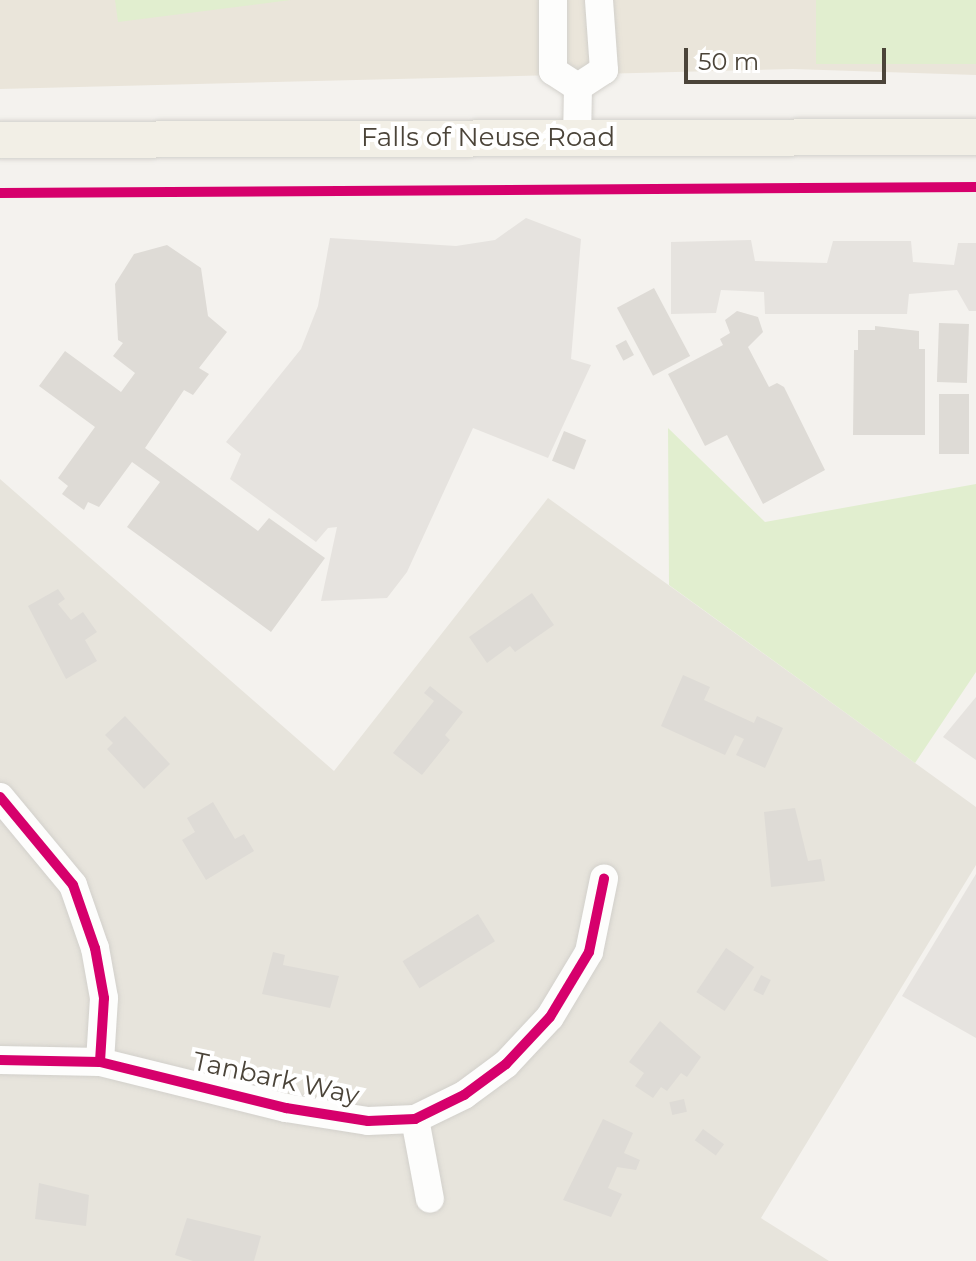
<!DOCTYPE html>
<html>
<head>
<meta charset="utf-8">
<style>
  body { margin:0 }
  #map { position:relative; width:976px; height:1261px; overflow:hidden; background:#f4f2ee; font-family:Montserrat,sans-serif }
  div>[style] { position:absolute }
  .residential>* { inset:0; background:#e7e4dc }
  .education>* { inset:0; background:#eae5da }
  .green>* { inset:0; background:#e1eecf; transform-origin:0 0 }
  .parking>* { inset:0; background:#e6e3df }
  .building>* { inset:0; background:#dedbd6; transform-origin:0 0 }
  .roads { filter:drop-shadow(0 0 2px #d2d0cb) drop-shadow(0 0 2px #d2d0cb) }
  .minor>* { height:28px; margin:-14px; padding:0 14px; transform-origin:14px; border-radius:14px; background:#fdfdfc }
  .major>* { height:36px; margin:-18px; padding:0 18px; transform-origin:18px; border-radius:18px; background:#f2efe6 }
  .cycleway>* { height:10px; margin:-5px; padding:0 5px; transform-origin:5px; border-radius:5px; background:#d6006c }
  span { translate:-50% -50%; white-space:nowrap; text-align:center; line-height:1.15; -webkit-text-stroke:8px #fff; paint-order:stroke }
  .street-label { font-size:26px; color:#4b4439 }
  .scale { position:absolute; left:684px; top:48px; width:202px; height:36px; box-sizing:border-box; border:4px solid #4b4439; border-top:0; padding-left:10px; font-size:24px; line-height:28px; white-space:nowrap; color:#4b4439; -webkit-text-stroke:6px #fff; paint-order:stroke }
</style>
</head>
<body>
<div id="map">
  <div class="residential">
    <i style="clip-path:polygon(0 479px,334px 771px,548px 498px,976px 807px,976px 865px,761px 1218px,829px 1261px,0 1261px)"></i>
  </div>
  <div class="education">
    <i style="clip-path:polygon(0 0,976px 0,976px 75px,793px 69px,0 89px)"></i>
  </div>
  <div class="green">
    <i style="clip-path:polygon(115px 0,291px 0,118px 22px)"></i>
    <i style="left:816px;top:0;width:160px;height:64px"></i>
    <i style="clip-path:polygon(668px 428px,765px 522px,976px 484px,976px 672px,915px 763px,669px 585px)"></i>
  </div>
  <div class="parking">
    <i style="clip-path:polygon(526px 218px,581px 239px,571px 359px,591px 365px,548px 458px,473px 428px,407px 572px,387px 598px,321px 601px,337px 527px,328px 528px,316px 542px,230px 479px,241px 454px,226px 442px,301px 349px,318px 306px,330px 238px,456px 246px,495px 240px)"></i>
    <i style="clip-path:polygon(751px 240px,755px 261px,827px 263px,833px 241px,911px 241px,913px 262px,954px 265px,958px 243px,976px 243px,976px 311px,969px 311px,957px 290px,909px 294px,907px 314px,765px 314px,764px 292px,721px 290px,716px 313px,671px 314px,671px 242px)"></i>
    <i style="clip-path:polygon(976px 697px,976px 760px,943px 737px)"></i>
    <i style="clip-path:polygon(976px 874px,976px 1038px,902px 996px)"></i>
  </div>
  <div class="building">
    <i style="clip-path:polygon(167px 245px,201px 268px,208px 316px,227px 332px,199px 368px,209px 374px,193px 395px,184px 390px,145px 448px,258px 531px,269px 518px,325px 558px,271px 632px,127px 527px,160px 482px,132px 462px,99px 507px,88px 502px,84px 510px,62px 494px,68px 486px,58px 478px,95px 427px,39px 386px,65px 351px,121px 392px,135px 373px,113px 356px,123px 343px,118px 340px,115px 284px,134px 254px)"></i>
    <i style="left:654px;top:288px;width:77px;height:42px;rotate:62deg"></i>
    <i style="clip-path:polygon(737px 311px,758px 317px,763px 332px,748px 347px,769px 387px,777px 383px,784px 387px,825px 470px,763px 504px,727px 435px,705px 446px,668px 374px,723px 345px,720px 339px,730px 333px,725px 320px)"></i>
    <i style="left:939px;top:323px;width:30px;height:59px;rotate:2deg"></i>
    <i style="clip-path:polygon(875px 326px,919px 331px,919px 349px,925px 349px,925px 435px,853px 435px,854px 350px,858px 350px,858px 330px,875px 330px)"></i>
    <i style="left:626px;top:340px;width:17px;height:12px;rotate:62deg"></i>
    <i style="left:969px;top:394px;width:60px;height:30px;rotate:90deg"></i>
    <i style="left:564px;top:431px;width:24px;height:32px;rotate:22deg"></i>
    <i style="clip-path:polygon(58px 589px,65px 599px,58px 604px,71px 620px,83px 612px,97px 632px,85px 640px,97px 661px,66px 679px,28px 606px)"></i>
    <i style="clip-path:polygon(532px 593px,554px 625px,515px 652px,510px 646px,487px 663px,469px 637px)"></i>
    <i style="clip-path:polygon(683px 675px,710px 687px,704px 700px,754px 723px,757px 716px,783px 728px,765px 768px,736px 755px,744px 739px,735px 735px,725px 755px,661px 726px)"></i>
    <i style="clip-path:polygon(430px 686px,463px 712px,445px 735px,450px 740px,422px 775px,393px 753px,434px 701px,424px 693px)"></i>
    <i style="clip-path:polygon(125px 716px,170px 764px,144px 789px,107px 749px,113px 743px,105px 735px)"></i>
    <i style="clip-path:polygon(213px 802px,235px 839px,244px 834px,254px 851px,206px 880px,182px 840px,195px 832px,187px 818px)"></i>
    <i style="clip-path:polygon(795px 808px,808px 861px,821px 859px,825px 881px,771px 887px,764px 812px)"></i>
    <i style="left:478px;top:914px;width:32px;height:89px;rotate:58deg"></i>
    <i style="left:726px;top:948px;width:34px;height:53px;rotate:34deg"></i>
    <i style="clip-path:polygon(273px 952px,285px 955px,283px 965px,339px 976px,330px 1008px,262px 994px)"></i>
    <i style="left:761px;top:975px;width:11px;height:17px;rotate:27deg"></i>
    <i style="clip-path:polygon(660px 1021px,701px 1057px,687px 1077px,681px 1073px,667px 1091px,661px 1087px,653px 1098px,635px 1086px,644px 1073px,629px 1062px)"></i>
    <i style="left:684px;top:1099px;width:13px;height:15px;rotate:77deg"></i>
    <i style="clip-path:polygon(603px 1119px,633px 1133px,624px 1153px,640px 1160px,636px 1170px,617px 1167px,608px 1188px,622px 1194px,611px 1217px,563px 1200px)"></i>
    <i style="left:703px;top:1129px;width:26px;height:14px;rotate:36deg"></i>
    <i style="clip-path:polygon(39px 1183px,89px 1195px,86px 1226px,35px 1219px)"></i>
    <i style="clip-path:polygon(187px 1218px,261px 1236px,254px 1261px,193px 1261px,175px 1255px)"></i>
  </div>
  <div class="roads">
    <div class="minor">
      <i style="left:553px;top:0;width:71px;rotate:90deg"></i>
      <i style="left:553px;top:71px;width:30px;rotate:33deg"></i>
      <i style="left:578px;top:87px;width:31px;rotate:-33deg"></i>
      <i style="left:604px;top:70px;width:70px;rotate:-94.1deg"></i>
      <i style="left:577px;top:140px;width:53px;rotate:-88.9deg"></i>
      <i style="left:0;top:797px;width:114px;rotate:50.3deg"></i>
      <i style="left:73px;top:885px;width:67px;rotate:70.8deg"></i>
      <i style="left:95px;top:948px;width:51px;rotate:79.8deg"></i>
      <i style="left:104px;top:998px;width:64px;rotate:93.6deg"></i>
      <i style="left:0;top:1060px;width:100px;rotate:1.1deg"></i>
      <i style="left:100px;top:1062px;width:192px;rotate:13.9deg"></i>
      <i style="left:286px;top:1108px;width:83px;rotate:9deg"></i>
      <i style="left:368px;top:1121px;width:47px;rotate:-2.4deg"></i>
      <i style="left:415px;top:1119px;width:55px;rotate:-26.1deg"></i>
      <i style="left:464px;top:1095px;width:52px;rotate:-36.4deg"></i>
      <i style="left:506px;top:1064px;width:64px;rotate:-46.9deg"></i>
      <i style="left:550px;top:1017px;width:76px;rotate:-59deg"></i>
      <i style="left:589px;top:952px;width:75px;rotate:-78.4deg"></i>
      <i style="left:415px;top:1119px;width:81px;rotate:79.4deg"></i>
    </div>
    <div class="major">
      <i style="left:0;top:140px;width:976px;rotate:-0.18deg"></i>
    </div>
  </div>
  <div class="cycleway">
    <i style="left:0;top:193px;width:976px;rotate:-0.35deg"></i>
    <i style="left:0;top:797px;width:114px;rotate:50.3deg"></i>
    <i style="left:73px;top:885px;width:67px;rotate:70.8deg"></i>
    <i style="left:95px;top:948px;width:51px;rotate:79.8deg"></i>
    <i style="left:104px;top:998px;width:64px;rotate:93.6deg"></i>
    <i style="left:0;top:1060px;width:100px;rotate:1.1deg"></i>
    <i style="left:100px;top:1062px;width:192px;rotate:13.9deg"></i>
    <i style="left:286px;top:1108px;width:83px;rotate:9deg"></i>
    <i style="left:368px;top:1121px;width:47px;rotate:-2.4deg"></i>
    <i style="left:415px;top:1119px;width:55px;rotate:-26.1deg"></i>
    <i style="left:464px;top:1095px;width:52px;rotate:-36.4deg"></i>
    <i style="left:506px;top:1064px;width:64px;rotate:-46.9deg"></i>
    <i style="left:550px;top:1017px;width:76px;rotate:-59deg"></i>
    <i style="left:589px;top:952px;width:75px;rotate:-78.4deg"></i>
  </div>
  <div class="street-label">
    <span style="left:488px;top:138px">Falls of Neuse Road</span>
    <span style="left:276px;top:1079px;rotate:12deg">Tanbark Way</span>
  </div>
  <div class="scale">50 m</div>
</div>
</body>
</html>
